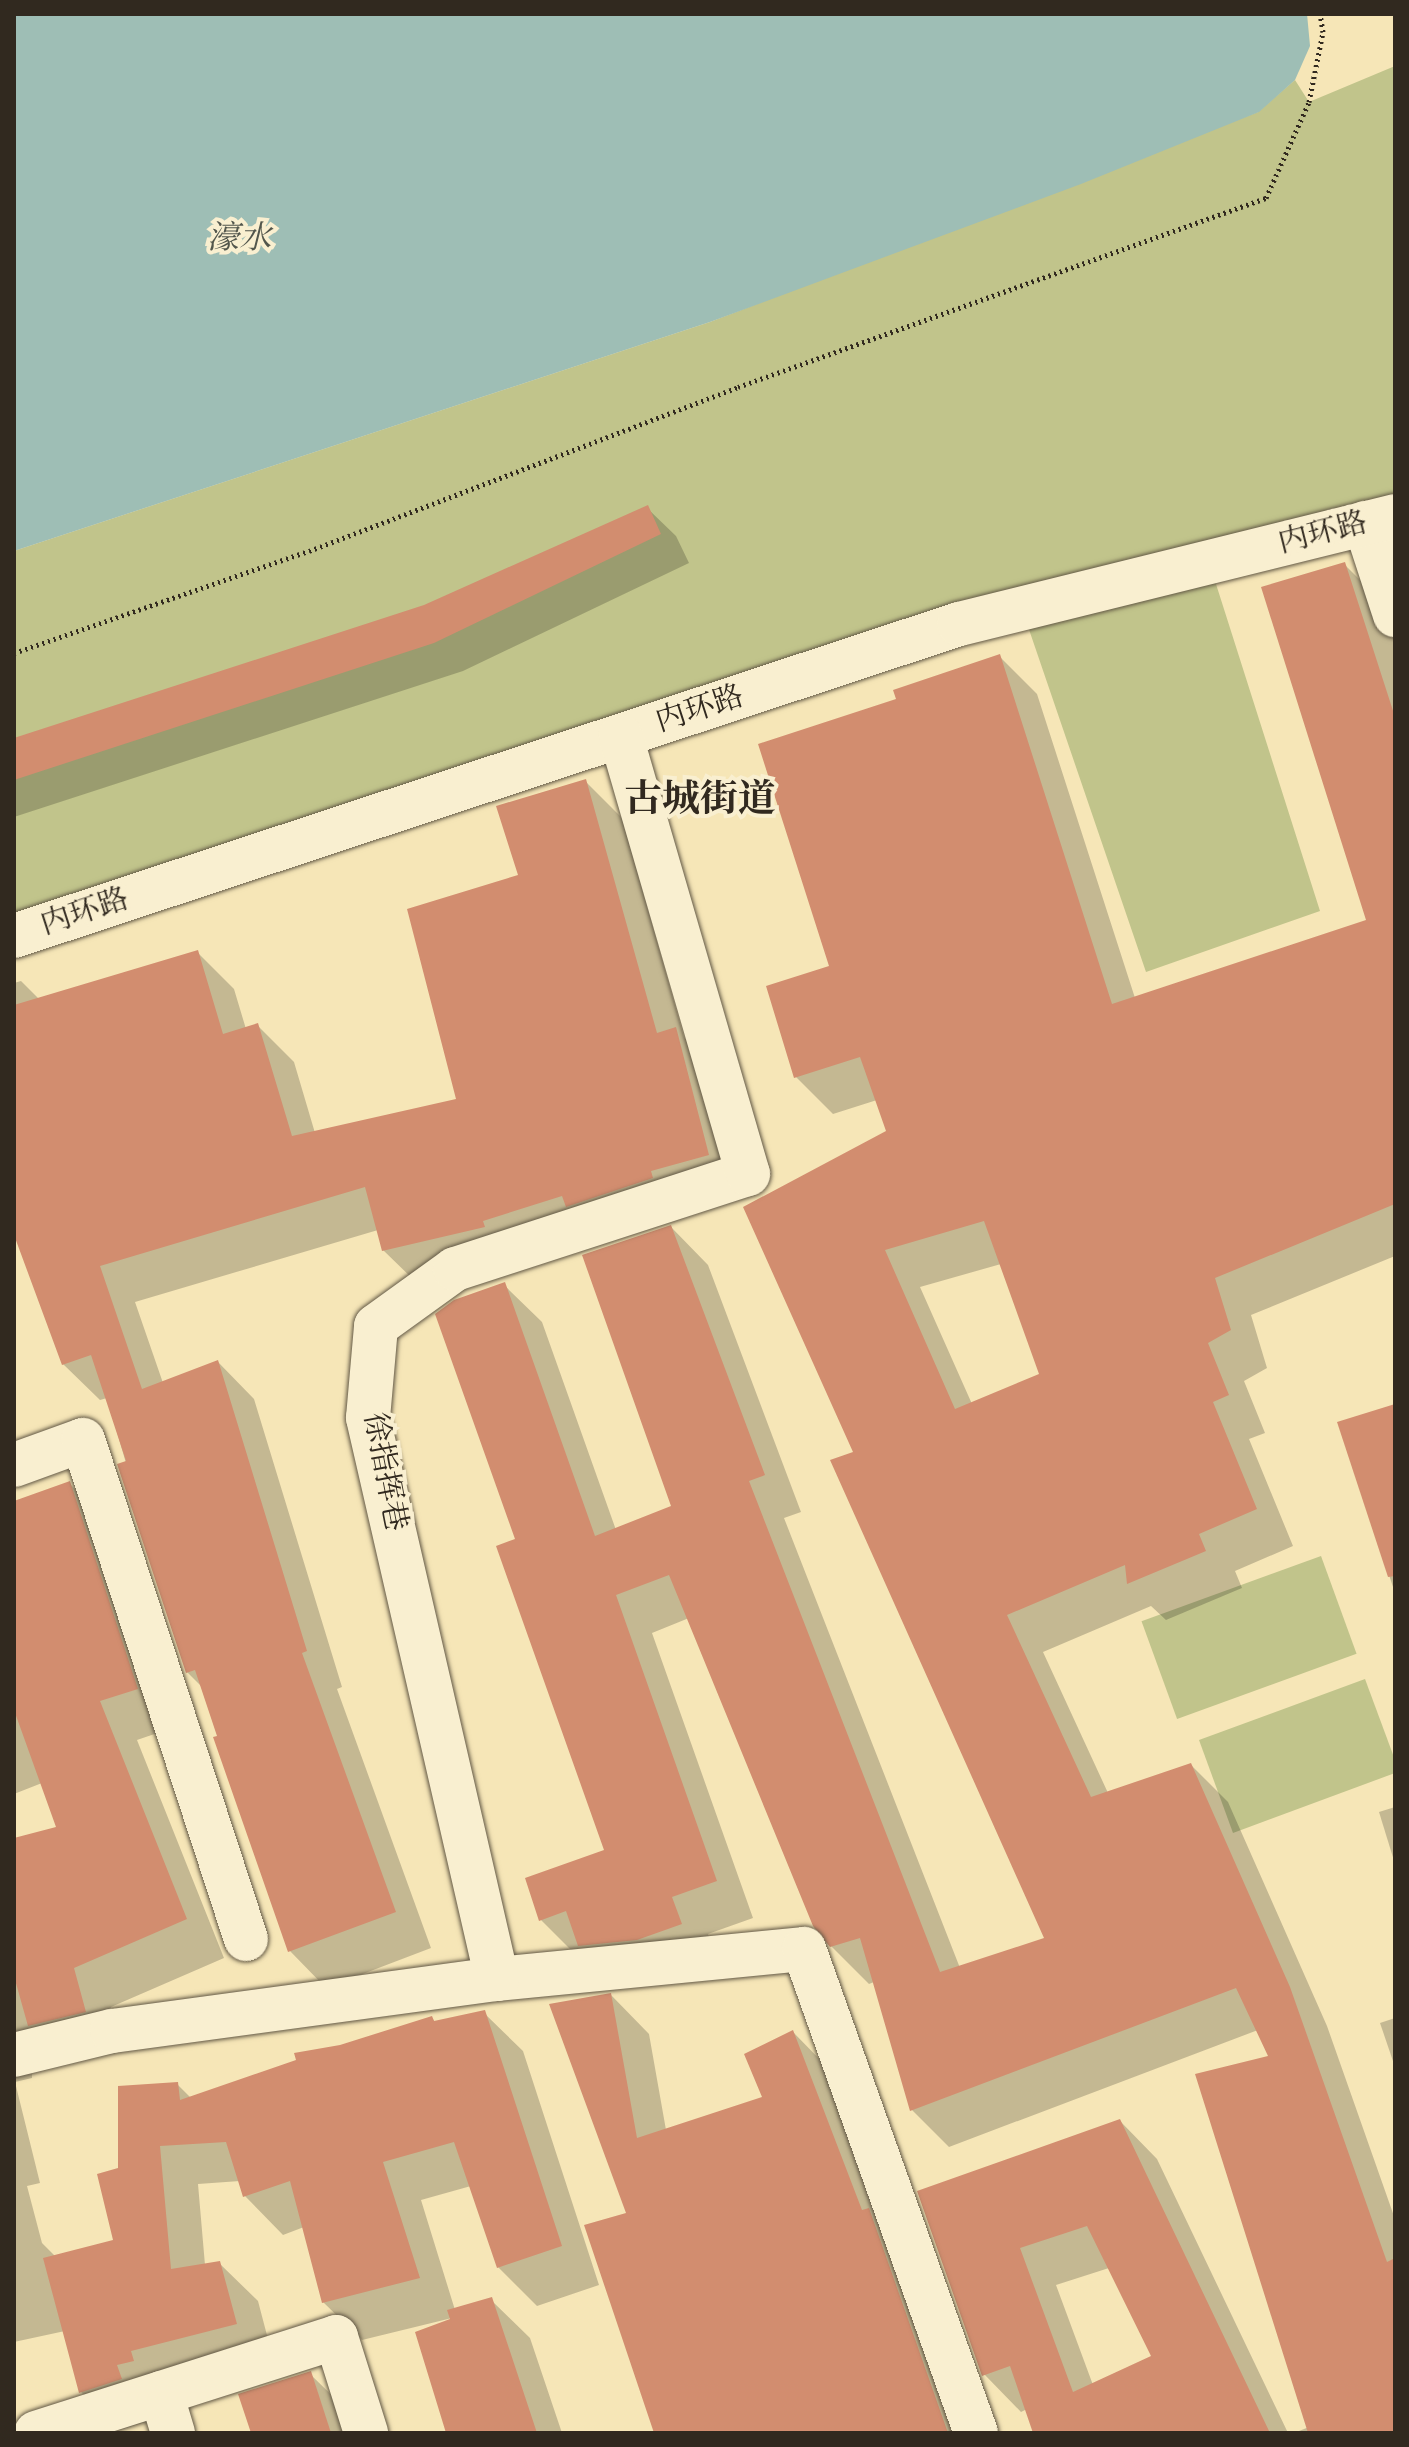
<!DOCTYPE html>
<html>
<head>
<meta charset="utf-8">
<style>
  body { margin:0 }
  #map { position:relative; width:1409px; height:2447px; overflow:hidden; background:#f6e6b7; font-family:"IM FELL DW Pica","Noto Serif SC",serif }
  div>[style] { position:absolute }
  .green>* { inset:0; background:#c1c48b; transform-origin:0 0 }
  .water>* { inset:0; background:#9ebeb5 }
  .shadow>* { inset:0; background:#0003 }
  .building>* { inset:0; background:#d28d6f }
  .path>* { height:5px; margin-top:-2.5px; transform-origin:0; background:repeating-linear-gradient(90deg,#31291f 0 2px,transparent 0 6px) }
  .roads { filter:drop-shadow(0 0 2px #625845) drop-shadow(0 0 2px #625845) }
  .minor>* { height:44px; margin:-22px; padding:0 22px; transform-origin:22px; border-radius:22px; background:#f9efd0 }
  span { translate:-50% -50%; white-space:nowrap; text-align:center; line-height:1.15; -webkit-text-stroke:8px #f9efd0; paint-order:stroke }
  .street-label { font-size:30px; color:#31291f }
  .water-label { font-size:32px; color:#52564c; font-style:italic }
  .district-label { font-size:38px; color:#31291f; font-weight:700 }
  .frame { position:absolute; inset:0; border:16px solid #31291f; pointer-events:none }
</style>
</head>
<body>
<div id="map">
  <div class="green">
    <i style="clip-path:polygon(1395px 66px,1395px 516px,1209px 562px,1320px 911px,1146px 972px,1022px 609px,14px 936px,14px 551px,710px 322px,1258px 112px,1295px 80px,1309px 102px)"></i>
    <i style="left:1321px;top:1556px;width:104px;height:191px;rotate:70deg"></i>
    <i style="clip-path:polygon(1365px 1679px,1395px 1760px,1395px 1773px,1233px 1833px,1199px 1740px)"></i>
  </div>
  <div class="water">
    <i style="clip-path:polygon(14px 14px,1307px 14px,1310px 46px,1295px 80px,1259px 112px,1081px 184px,710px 322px,14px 551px)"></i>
  </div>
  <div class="shadow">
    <i style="clip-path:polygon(647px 508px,676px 536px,689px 563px,463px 671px,14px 817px,14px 740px,425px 607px)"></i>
    <i style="clip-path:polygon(evenodd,1345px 565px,1382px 602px,1395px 642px,1395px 1256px,1251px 1315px,1267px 1368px,1244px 1381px,1265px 1433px,1249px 1439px,1293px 1546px,1235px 1571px,1242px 1588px,1166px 1620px,1151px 1606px,1043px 1652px,1108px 1793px,1191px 1765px,1228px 1802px,1327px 2026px,1395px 2219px,1395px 2433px,1294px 2433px,1309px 2427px,1271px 2057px,1258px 2030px,949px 2147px,912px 2110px,874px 1982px,869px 1984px,831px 1946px,689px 1618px,652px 1633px,753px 1918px,708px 1934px,718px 1961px,578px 1957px,541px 1920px,607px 1852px,518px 1541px,504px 1285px,542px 1322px,616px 1530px,673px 1507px,671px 1227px,708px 1265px,801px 1512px,784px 1518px,960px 1968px,1047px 1939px,856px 1453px,888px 1132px,877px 1100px,833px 1114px,796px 1077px,831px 968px,899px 700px,999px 656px,1037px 694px,1135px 998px,1369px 921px,1345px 565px,1001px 1264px,1041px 1375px,972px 1404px,920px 1287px,1001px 1264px)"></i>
    <i style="clip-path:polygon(585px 781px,622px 818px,684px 1037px,712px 1066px,744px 1191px,420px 1286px,383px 1250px,378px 1230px,135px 1302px,163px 1383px,218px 1362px,254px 1399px,342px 1687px,337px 1689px,431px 1948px,326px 1988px,290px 1951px,203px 1688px,187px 1672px,107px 1398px,100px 1400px,63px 1364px,14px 1229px,14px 983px,21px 981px,39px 999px,198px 953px,234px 989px,246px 1029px,258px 1026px,294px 1062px,315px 1133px,459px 1101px,520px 877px)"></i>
    <i style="clip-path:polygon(1395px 1406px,1395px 1593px,1339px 1424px)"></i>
    <i style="clip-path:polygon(70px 1484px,108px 1522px,175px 1727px,137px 1740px,224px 1958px,111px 2007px,123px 2050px,32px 2070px,32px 2078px,15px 2082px,40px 2183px,27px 2186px,42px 2243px,56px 2257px,115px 2241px,120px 2169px,177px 2084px,191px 2098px,432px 2018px,436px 2023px,484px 2013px,523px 2051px,599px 2285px,537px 2306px,498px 2267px,471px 2186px,421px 2200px,455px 2310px,491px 2300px,530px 2338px,562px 2433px,448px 2433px,452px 2318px,362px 2340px,323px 2302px,304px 2227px,283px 2235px,245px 2196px,240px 2181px,198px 2184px,205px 2265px,219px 2263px,258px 2301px,274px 2362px,159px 2418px,119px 2430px,81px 2392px,65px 2331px,14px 2342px,14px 1840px,58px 1829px,42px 1783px,14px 1794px,14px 1504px)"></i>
    <i style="clip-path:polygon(1395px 1807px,1395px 1864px,1379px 1812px)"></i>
    <i style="clip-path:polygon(611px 1995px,649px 2034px,666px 2130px,764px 2098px,793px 2032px,831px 2071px,973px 2433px,657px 2433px,628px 2215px)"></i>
    <i style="clip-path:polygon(1395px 2018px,1395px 2067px,1380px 2023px)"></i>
    <i style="clip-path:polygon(evenodd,1120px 2121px,1157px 2159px,1288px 2433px,1035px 2433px,1027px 2409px,1021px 2412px,984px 2374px,919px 2192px,1120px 2121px,1109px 2268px,1154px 2357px,1093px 2385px,1056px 2285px,1109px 2268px)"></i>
    <i style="clip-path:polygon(310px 2374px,349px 2412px,355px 2433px,253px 2433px)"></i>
  </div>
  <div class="building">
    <i style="clip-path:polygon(648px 505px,661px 534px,434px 643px,14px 780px,14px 738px,424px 605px)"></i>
    <i style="clip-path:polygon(evenodd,1345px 562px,1395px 717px,1395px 1204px,1215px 1278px,1231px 1330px,1208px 1343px,1229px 1395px,1213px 1402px,1257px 1509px,1199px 1534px,1206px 1551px,1127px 1584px,1125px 1565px,1007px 1615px,1091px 1797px,1191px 1763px,1290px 1987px,1387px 2262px,1395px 2258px,1395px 2433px,1308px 2433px,1195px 2074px,1268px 2056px,1236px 1988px,910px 2111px,860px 1938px,830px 1947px,813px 1926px,669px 1575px,616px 1595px,717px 1881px,672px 1897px,682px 1924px,637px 1940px,578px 1946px,566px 1911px,539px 1921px,525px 1878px,604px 1850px,496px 1546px,515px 1539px,435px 1314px,454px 1300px,505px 1282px,595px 1536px,671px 1506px,582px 1255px,671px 1225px,765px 1475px,749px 1481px,940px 1972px,1044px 1938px,830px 1460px,853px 1452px,743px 1207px,886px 1131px,860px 1057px,794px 1078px,766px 986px,829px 966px,758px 744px,896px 699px,893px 690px,1000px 654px,1112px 1004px,1366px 920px,1261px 587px,1345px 562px,984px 1221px,1039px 1374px,955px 1409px,885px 1250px,984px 1221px)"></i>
    <i style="clip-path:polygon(586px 779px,657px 1033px,676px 1027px,709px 1155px,651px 1171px,653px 1178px,566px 1207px,562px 1196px,483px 1221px,485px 1227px,382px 1251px,365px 1187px,100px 1266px,142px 1389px,218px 1360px,307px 1651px,302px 1653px,396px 1912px,288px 1952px,213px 1737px,217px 1736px,195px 1670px,186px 1673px,117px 1464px,126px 1461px,91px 1355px,62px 1365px,14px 1235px,14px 1005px,198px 950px,223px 1034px,258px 1023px,292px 1136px,456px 1099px,407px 909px,518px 875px,496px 806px)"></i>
    <i style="clip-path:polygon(1395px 1404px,1395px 1576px,1388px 1577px,1337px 1422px)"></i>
    <i style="clip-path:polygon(70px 1481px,138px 1689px,100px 1701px,187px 1919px,74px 1968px,86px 2012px,28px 2026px,14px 1976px,14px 1838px,56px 1827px,14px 1710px,14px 1501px)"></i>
    <i style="clip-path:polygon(611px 1993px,637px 2138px,762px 2097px,744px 2054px,793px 2030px,862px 2210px,869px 2208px,948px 2433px,654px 2433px,584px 2225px,626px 2213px,549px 2004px)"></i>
    <i style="clip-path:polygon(485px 2010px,562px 2246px,497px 2268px,454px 2142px,383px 2162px,420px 2278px,322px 2303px,290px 2181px,243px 2197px,226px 2142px,160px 2146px,171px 2269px,220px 2261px,237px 2324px,131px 2351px,134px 2361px,117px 2365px,122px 2379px,79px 2393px,43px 2258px,113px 2240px,97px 2174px,118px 2168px,118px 2086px,178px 2082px,180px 2100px,296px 2060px,294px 2053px,340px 2045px,432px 2016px,434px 2021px)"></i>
    <i style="clip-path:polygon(evenodd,1120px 2119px,1270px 2433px,1033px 2433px,1010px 2366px,982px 2376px,917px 2191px,1120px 2119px,1087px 2226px,1151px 2356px,1073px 2392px,1020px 2248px,1087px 2226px)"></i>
    <i style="clip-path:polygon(492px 2297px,537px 2433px,446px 2433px,415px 2332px,450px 2319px,447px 2310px)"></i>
    <i style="clip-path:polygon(311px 2371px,331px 2433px,251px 2433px,238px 2394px)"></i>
  </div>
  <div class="path">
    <i style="left:14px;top:653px;width:312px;rotate:-19.1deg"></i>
    <i style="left:309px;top:551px;width:459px;rotate:-20.9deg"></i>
    <i style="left:738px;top:387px;width:561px;rotate:-19.7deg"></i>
    <i style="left:1266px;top:198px;width:105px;rotate:-65.9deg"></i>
    <i style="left:1309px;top:102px;width:71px;rotate:-78.7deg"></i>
    <i style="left:1323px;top:32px;width:18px;rotate:-99deg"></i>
  </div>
  <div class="roads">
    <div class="minor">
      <i style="left:1365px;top:523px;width:97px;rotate:71.9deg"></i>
      <i style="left:14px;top:936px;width:995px;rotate:-18.27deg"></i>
      <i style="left:959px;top:624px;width:449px;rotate:-13.9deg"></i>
      <i style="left:14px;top:1465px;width:73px;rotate:-19.9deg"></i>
      <i style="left:83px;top:1440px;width:525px;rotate:71.91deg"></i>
      <i style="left:497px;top:1979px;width:308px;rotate:-5.6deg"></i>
      <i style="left:804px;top:1949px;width:514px;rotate:70.44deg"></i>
      <i style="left:14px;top:2055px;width:101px;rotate:-13.8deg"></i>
      <i style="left:112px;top:2031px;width:388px;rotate:-7.7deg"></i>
      <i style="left:497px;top:1979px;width:576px;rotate:-102.95deg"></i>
      <i style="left:368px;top:1418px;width:92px;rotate:-85deg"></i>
      <i style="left:376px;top:1326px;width:97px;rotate:-35.8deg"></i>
      <i style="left:455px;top:1269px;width:308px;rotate:-18deg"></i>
      <i style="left:748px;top:1174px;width:456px;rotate:-106.2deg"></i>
      <i style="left:161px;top:2393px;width:42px;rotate:73.3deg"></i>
      <i style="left:36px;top:2433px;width:315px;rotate:-17.7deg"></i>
      <i style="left:336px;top:2337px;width:101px;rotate:72.6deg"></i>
    </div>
  </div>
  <div class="street-label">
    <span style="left:1323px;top:534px;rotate:-14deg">内环路</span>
    <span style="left:700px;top:710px;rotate:-18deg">内环路</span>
    <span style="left:85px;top:913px;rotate:-18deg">内环路</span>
    <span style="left:384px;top:1472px;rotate:79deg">徐指挥巷</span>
  </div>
  <div class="water-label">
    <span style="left:239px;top:239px">濠水</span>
  </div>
  <div class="district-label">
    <span style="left:700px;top:801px">古城街道</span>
  </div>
  <div class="frame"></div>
</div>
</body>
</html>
